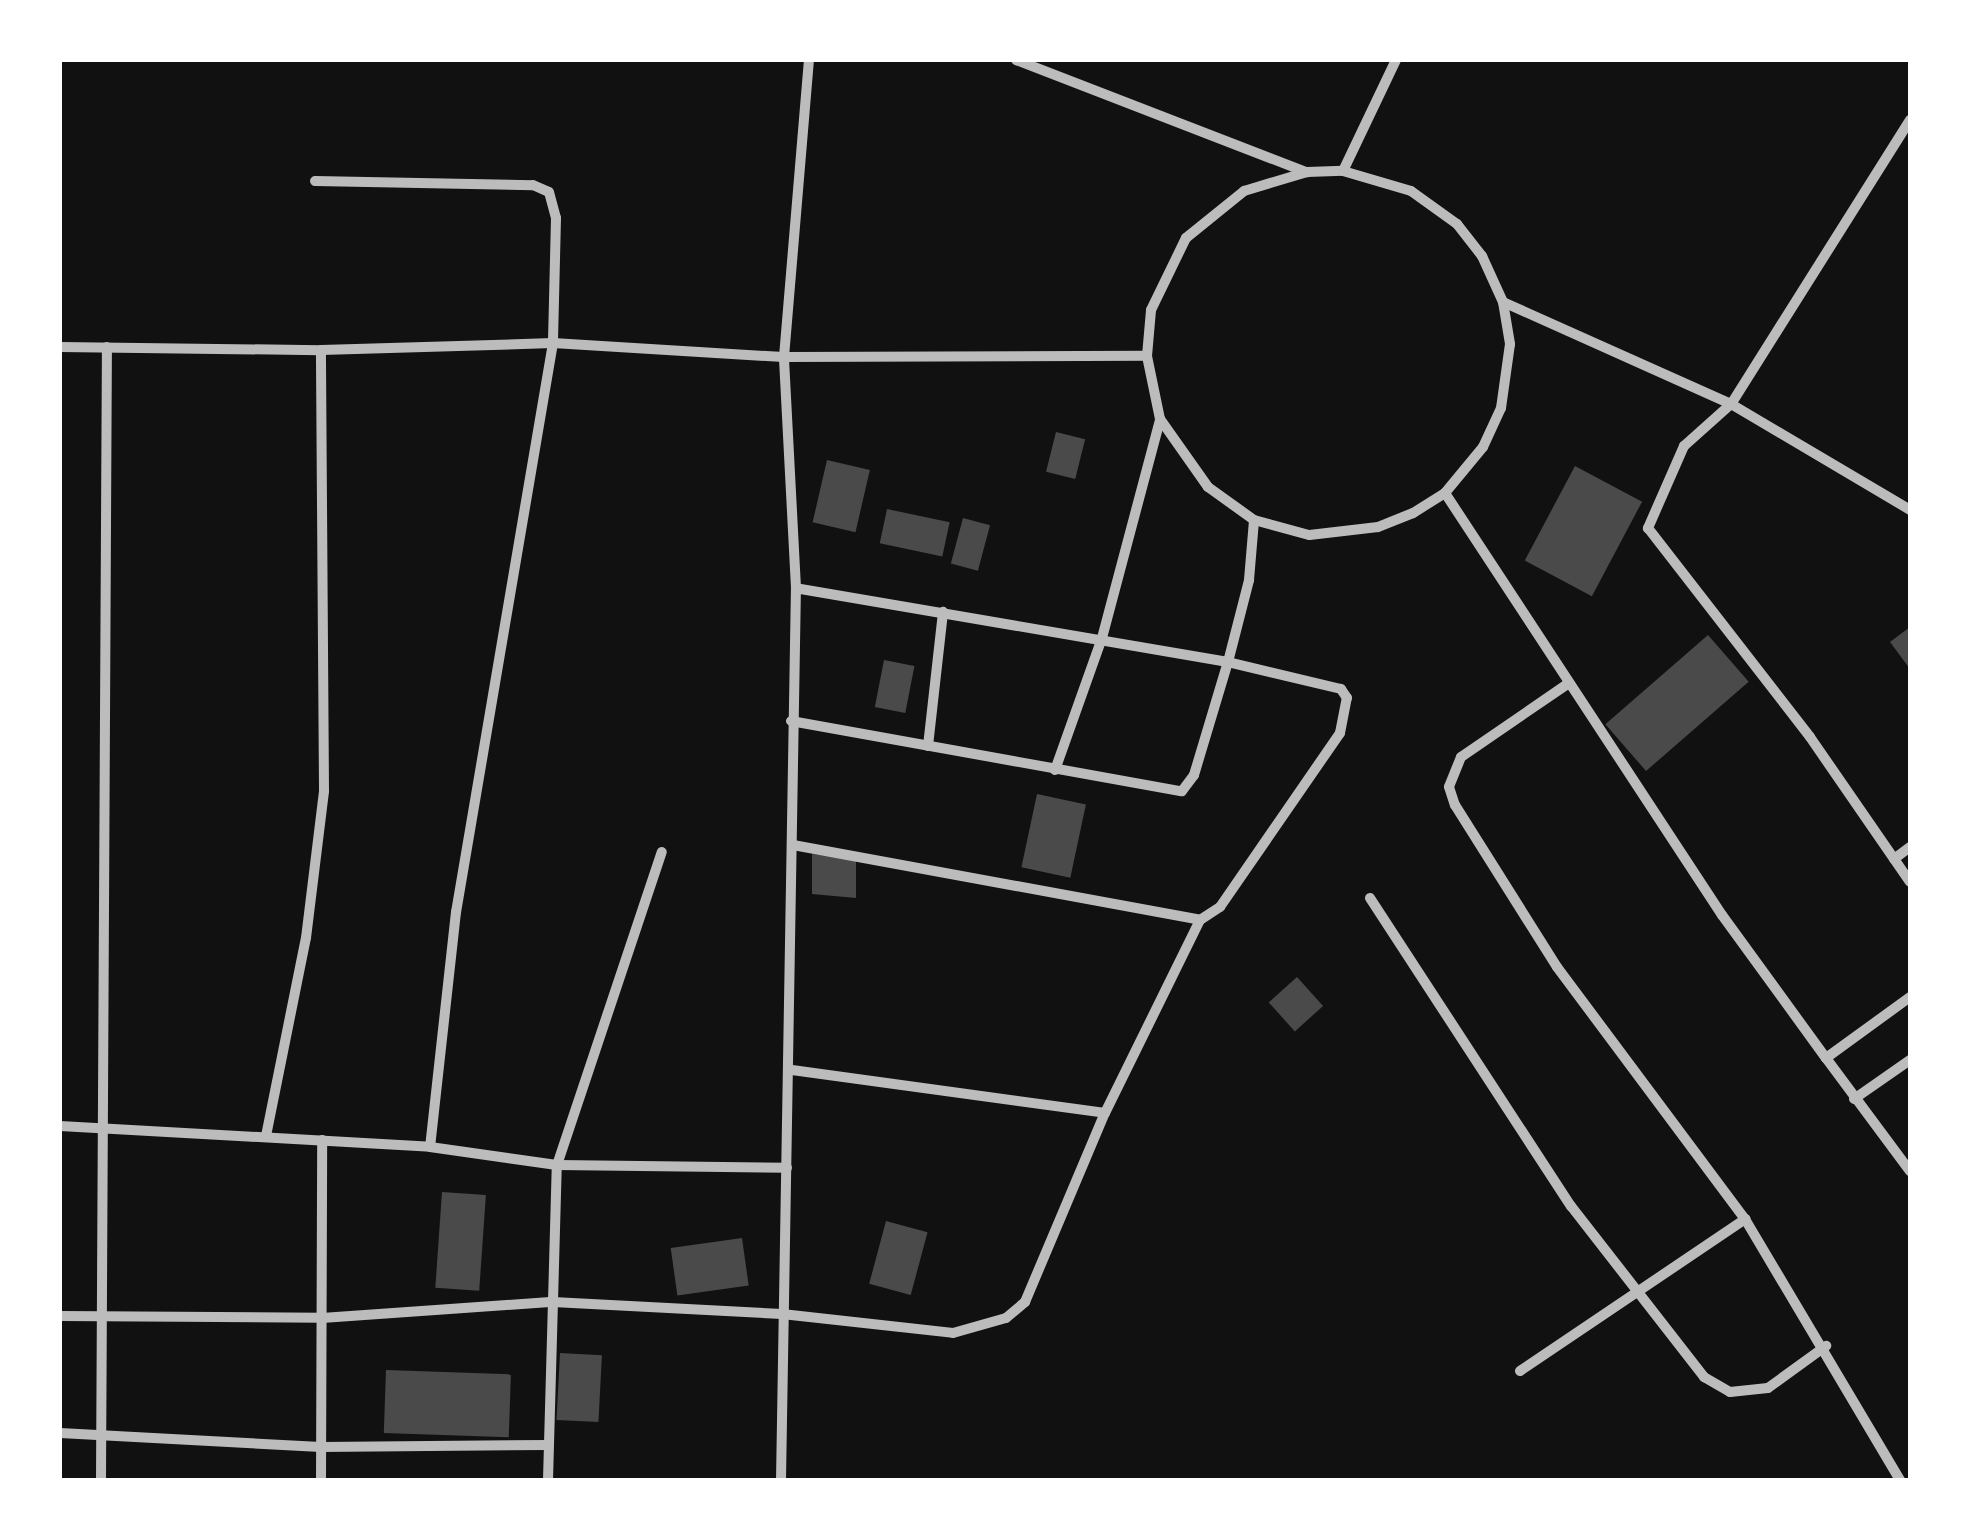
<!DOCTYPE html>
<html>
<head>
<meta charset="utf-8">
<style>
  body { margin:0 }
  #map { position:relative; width:1970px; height:1540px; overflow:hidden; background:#111; font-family:Poppins,sans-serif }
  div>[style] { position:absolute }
  .building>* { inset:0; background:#4a4a4a; transform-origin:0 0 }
  .minor>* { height:10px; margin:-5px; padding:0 5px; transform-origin:5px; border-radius:5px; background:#bcbcbc }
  span { translate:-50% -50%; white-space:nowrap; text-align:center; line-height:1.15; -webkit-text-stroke:8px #fff; paint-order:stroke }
  .frame { position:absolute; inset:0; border:62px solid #fff; pointer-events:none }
</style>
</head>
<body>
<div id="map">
  <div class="building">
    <i style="left:1056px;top:432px;width:30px;height:41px;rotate:14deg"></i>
    <i style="left:827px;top:460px;width:44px;height:64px;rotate:13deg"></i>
    <i style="left:1575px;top:466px;width:76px;height:107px;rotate:28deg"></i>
    <i style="left:887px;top:509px;width:64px;height:35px;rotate:12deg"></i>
    <i style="left:963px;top:518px;width:28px;height:47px;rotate:15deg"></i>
    <i style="clip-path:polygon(1910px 627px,1910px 669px,1890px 642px)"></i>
    <i style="left:1708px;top:635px;width:62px;height:136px;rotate:49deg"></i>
    <i style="left:884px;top:660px;width:31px;height:48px;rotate:11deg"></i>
    <i style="left:1037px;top:794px;width:50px;height:75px;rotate:12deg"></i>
    <i style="clip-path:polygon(812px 854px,856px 859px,856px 898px,812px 894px)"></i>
    <i style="left:1297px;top:977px;width:39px;height:38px;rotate:48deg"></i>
    <i style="left:442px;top:1192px;width:44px;height:96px;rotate:4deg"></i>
    <i style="left:886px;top:1221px;width:43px;height:65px;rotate:15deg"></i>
    <i style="left:742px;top:1238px;width:48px;height:72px;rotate:82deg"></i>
    <i style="left:560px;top:1353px;width:42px;height:67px;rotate:3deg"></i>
    <i style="left:386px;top:1370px;width:125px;height:63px;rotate:2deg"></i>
  </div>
  <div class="minor">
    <i style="left:1016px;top:60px;width:312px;rotate:21.1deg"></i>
    <i style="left:1307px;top:172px;width:36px;rotate:-2deg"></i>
    <i style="left:1343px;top:171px;width:71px;rotate:16.4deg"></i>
    <i style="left:1411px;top:191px;width:57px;rotate:35.7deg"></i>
    <i style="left:1457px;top:224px;width:41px;rotate:52deg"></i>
    <i style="left:1482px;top:256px;width:51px;rotate:65.5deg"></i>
    <i style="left:1503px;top:302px;width:43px;rotate:80.5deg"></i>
    <i style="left:1510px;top:344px;width:65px;rotate:98deg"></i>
    <i style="left:1501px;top:408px;width:43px;rotate:114.8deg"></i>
    <i style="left:1483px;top:447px;width:60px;rotate:129.6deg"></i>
    <i style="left:1445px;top:493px;width:38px;rotate:148deg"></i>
    <i style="left:1413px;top:513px;width:38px;rotate:158deg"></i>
    <i style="left:1378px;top:527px;width:69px;rotate:173.4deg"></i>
    <i style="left:1309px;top:535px;width:57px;rotate:-164.7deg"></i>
    <i style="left:1254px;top:520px;width:57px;rotate:-144.3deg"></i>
    <i style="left:1208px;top:487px;width:83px;rotate:-125.2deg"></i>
    <i style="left:1160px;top:419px;width:64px;rotate:-101.7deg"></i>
    <i style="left:1147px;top:356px;width:46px;rotate:-85deg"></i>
    <i style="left:1151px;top:310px;width:80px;rotate:-64.1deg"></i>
    <i style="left:1186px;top:238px;width:75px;rotate:-39deg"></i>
    <i style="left:1244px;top:191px;width:66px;rotate:-16.8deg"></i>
    <i style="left:1910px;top:120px;width:336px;rotate:122.2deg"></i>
    <i style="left:1731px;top:404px;width:63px;rotate:138.2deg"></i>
    <i style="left:1684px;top:446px;width:90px;rotate:113.7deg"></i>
    <i style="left:1648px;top:528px;width:264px;rotate:52.2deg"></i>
    <i style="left:1810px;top:737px;width:176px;rotate:55.4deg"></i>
    <i style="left:1343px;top:171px;width:123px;rotate:-64.5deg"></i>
    <i style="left:315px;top:181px;width:218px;rotate:1.1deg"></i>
    <i style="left:533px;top:185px;width:17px;rotate:24deg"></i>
    <i style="left:549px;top:192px;width:27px;rotate:75deg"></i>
    <i style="left:556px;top:218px;width:125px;rotate:91.4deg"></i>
    <i style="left:553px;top:343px;width:577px;rotate:99.67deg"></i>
    <i style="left:456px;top:912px;width:236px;rotate:96.3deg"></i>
    <i style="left:1503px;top:302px;width:250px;rotate:24.1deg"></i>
    <i style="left:1731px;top:404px;width:208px;rotate:30.6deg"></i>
    <i style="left:60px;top:347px;width:261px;rotate:0.7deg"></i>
    <i style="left:321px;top:350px;width:232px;rotate:-1.7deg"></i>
    <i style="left:553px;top:343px;width:231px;rotate:3.5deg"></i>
    <i style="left:784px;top:357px;width:363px;rotate:-0.2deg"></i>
    <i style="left:1445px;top:493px;width:505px;rotate:56.72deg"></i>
    <i style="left:1722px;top:915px;width:177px;rotate:54deg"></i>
    <i style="left:1569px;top:683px;width:131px;rotate:145.6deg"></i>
    <i style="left:1461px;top:757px;width:32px;rotate:112deg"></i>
    <i style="left:1449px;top:787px;width:19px;rotate:72deg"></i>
    <i style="left:1455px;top:805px;width:191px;rotate:57.8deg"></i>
    <i style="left:1557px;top:967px;width:314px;rotate:53.3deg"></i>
    <i style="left:1745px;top:1219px;width:304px;rotate:59.3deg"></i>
    <i style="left:791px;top:721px;width:397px;rotate:10.2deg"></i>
    <i style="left:1182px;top:791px;width:20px;rotate:-53deg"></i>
    <i style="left:1194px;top:775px;width:118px;rotate:-73.3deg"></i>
    <i style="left:1228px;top:662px;width:85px;rotate:-75.6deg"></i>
    <i style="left:1249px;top:580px;width:60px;rotate:-85.2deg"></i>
    <i style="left:928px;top:746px;width:135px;rotate:-83.6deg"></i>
    <i style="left:1055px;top:770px;width:140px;rotate:-70.4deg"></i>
    <i style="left:1102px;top:638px;width:226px;rotate:-75.1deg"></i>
    <i style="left:793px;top:845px;width:414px;rotate:10.4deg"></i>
    <i style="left:1894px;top:859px;width:20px;rotate:-37deg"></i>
    <i style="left:1370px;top:898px;width:368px;rotate:56.9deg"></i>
    <i style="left:1571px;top:1206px;width:217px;rotate:52.1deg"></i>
    <i style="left:1704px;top:1377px;width:30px;rotate:30deg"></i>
    <i style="left:1730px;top:1392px;width:38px;rotate:-6deg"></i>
    <i style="left:1768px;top:1388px;width:72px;rotate:-35.9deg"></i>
    <i style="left:1910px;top:997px;width:104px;rotate:144deg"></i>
    <i style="left:1826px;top:1058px;width:141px;rotate:53.4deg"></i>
    <i style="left:792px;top:1070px;width:316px;rotate:7.8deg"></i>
    <i style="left:1854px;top:1099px;width:68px;rotate:-34.9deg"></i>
    <i style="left:60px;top:1126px;width:371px;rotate:3.2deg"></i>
    <i style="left:430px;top:1147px;width:128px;rotate:8.1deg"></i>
    <i style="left:557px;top:1165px;width:230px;rotate:0.7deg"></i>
    <i style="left:266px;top:1136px;width:202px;rotate:-78.6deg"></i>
    <i style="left:306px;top:938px;width:148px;rotate:-83deg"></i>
    <i style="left:324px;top:791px;width:441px;rotate:-90.4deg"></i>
    <i style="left:60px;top:1316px;width:262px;rotate:0.4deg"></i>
    <i style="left:322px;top:1318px;width:232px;rotate:-4deg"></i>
    <i style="left:553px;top:1302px;width:229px;rotate:3deg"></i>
    <i style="left:782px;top:1314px;width:172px;rotate:6.3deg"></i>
    <i style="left:953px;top:1333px;width:55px;rotate:-15.8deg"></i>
    <i style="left:1006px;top:1318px;width:25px;rotate:-40deg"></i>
    <i style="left:1025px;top:1302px;width:205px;rotate:-67.1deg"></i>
    <i style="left:1105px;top:1113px;width:215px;rotate:-63.8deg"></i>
    <i style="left:1200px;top:920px;width:24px;rotate:-33deg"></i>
    <i style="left:1220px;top:907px;width:211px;rotate:-55.4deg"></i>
    <i style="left:1340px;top:733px;width:36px;rotate:-79deg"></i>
    <i style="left:1347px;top:698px;width:11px;rotate:-124deg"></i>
    <i style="left:1341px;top:689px;width:116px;rotate:-166.6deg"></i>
    <i style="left:1228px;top:662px;width:438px;rotate:-170.3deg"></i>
    <i style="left:1520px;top:1371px;width:272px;rotate:-34deg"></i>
    <i style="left:60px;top:1433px;width:261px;rotate:3.1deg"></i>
    <i style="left:321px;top:1447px;width:228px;rotate:-0.5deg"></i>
    <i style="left:101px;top:1480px;width:1133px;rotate:-89.7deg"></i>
    <i style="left:321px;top:1480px;width:340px;rotate:-89.8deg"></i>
    <i style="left:548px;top:1480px;width:315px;rotate:-88.4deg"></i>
    <i style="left:557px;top:1165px;width:330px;rotate:-71.5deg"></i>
    <i style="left:781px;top:1480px;width:892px;rotate:-89.04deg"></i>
    <i style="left:796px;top:588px;width:231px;rotate:-93deg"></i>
    <i style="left:784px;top:357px;width:298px;rotate:-85.2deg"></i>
  </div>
  <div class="frame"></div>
</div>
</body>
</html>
